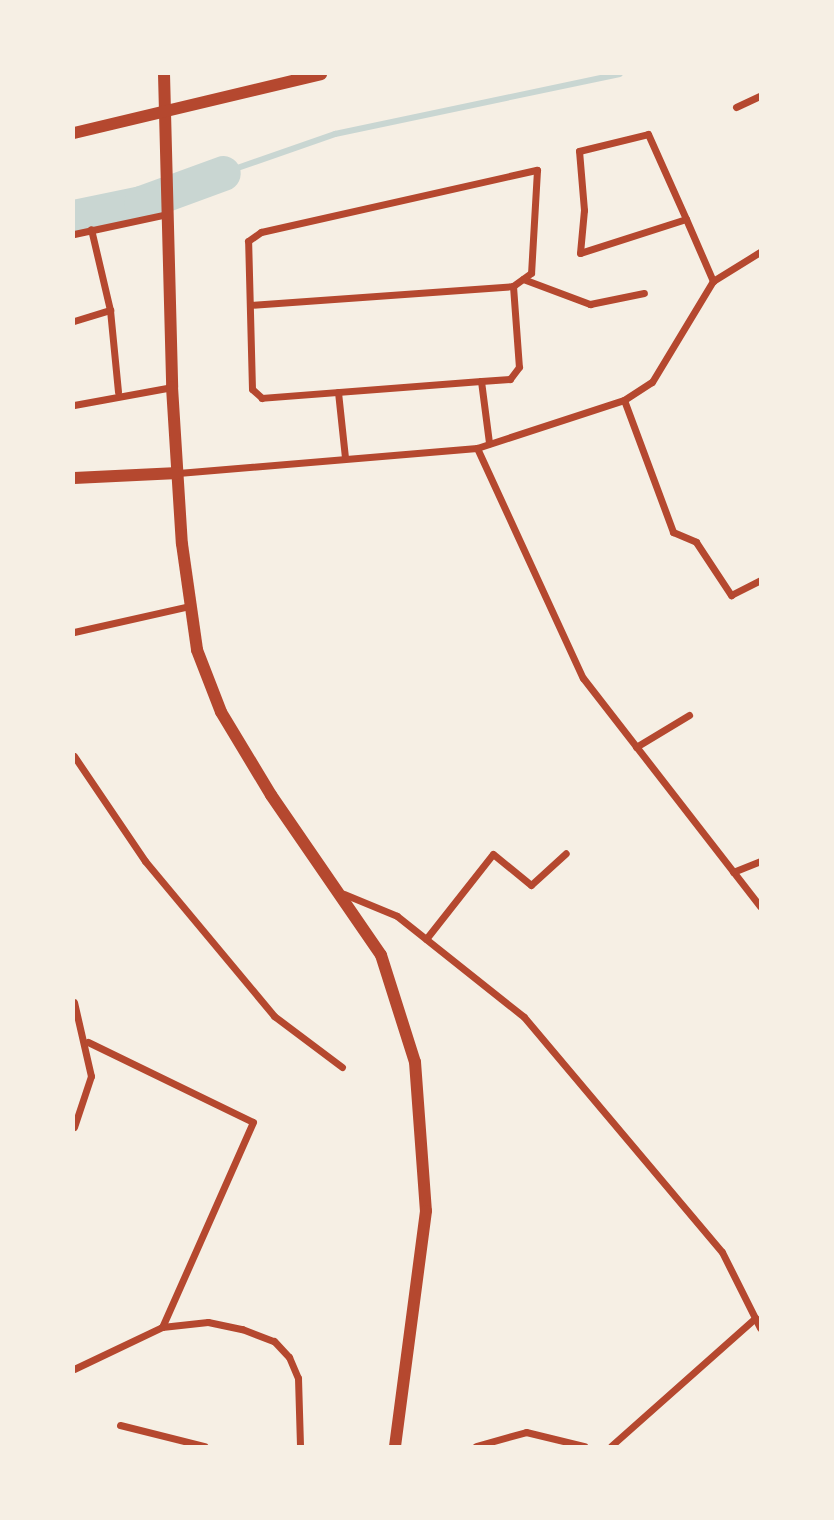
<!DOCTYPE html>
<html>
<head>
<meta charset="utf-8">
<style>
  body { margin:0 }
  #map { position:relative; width:834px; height:1520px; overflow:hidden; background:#f6efe4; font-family:Karla,sans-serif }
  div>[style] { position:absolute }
  .stream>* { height:6px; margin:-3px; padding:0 3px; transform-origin:3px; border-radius:3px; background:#c9d6d2 }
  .river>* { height:35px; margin:-17.5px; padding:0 17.5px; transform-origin:17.5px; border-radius:17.5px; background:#c9d6d2 }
  .minor>* { height:7px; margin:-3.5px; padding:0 3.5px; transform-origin:3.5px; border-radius:3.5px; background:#b5482f }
  .tertiary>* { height:12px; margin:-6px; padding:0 6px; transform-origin:6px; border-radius:6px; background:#b5482f }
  span { translate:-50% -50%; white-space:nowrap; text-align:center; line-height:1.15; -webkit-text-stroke:5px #f6efe4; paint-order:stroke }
  .frame { position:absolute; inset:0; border:75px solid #f6efe4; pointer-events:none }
</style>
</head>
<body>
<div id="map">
  <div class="stream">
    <i style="left:223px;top:173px;width:119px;rotate:-19.2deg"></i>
    <i style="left:335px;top:134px;width:291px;rotate:-11.9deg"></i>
  </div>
  <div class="river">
    <i style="left:74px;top:217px;width:68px;rotate:-11.8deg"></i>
    <i style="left:141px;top:203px;width:87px;rotate:-20.1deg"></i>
  </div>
  <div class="minor">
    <i style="left:736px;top:107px;width:26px;rotate:-25deg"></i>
    <i style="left:686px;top:219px;width:111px;rotate:162.2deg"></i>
    <i style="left:580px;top:253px;width:43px;rotate:-84.7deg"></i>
    <i style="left:584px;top:210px;width:59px;rotate:-94.8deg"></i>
    <i style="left:579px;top:151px;width:71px;rotate:-13.8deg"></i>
    <i style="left:648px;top:134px;width:93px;rotate:65.9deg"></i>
    <i style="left:686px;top:219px;width:68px;rotate:66.5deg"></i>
    <i style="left:74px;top:234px;width:95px;rotate:-12.1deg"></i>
    <i style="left:523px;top:279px;width:72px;rotate:20.5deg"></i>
    <i style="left:590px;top:304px;width:55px;rotate:-11.5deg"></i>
    <i style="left:250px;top:305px;width:264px;rotate:-4.1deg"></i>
    <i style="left:110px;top:310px;width:82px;rotate:84.4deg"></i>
    <i style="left:74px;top:321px;width:38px;rotate:-17deg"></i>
    <i style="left:110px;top:310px;width:83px;rotate:-103.2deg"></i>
    <i style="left:481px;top:381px;width:220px;rotate:175.6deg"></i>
    <i style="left:262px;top:398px;width:13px;rotate:-138deg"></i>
    <i style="left:252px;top:389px;width:148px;rotate:-91.5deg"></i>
    <i style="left:248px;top:241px;width:16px;rotate:-35deg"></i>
    <i style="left:261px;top:232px;width:283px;rotate:-12.7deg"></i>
    <i style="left:537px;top:170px;width:103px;rotate:93.3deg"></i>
    <i style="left:531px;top:273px;width:22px;rotate:144deg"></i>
    <i style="left:513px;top:286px;width:81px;rotate:85.8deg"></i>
    <i style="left:519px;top:367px;width:15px;rotate:127deg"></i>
    <i style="left:510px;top:379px;width:29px;rotate:176deg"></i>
    <i style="left:481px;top:381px;width:63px;rotate:82.6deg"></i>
    <i style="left:338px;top:392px;width:66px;rotate:83.9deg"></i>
    <i style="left:624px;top:400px;width:141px;rotate:69.6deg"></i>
    <i style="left:673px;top:532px;width:25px;rotate:23deg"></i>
    <i style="left:696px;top:542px;width:64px;rotate:56.6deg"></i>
    <i style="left:731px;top:595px;width:33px;rotate:-27deg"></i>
    <i style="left:74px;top:405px;width:100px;rotate:-10.4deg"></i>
    <i style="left:477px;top:448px;width:253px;rotate:65.3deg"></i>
    <i style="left:583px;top:678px;width:289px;rotate:52.2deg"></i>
    <i style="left:178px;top:473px;width:300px;rotate:-4.8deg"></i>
    <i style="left:477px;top:448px;width:155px;rotate:-18.1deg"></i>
    <i style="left:624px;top:400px;width:33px;rotate:-33deg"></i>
    <i style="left:652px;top:382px;width:118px;rotate:-58.9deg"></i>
    <i style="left:713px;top:281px;width:55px;rotate:-31.7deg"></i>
    <i style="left:74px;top:632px;width:118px;rotate:-12.7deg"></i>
    <i style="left:636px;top:747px;width:62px;rotate:-31.1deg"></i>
    <i style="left:74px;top:756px;width:127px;rotate:55.9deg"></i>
    <i style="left:145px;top:861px;width:202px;rotate:50.2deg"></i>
    <i style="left:274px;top:1016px;width:85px;rotate:36.9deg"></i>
    <i style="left:733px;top:872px;width:29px;rotate:-22deg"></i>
    <i style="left:344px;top:894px;width:57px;rotate:22.5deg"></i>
    <i style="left:397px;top:916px;width:162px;rotate:38.5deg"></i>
    <i style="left:524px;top:1017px;width:307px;rotate:49.9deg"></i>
    <i style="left:722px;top:1252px;width:85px;rotate:63.4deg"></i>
    <i style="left:426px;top:939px;width:108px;rotate:-51.8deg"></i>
    <i style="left:493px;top:854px;width:49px;rotate:39.2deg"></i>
    <i style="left:531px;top:885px;width:47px;rotate:-42.4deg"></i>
    <i style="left:74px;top:1002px;width:76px;rotate:77.1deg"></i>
    <i style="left:91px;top:1076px;width:54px;rotate:108.4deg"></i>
    <i style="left:88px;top:1042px;width:183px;rotate:25.9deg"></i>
    <i style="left:253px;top:1122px;width:224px;rotate:113.9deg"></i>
    <i style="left:74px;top:1369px;width:98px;rotate:-25.5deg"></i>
    <i style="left:162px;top:1327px;width:46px;rotate:-6.2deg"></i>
    <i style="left:208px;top:1322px;width:35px;rotate:12deg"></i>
    <i style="left:242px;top:1329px;width:34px;rotate:21deg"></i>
    <i style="left:274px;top:1341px;width:22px;rotate:47deg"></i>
    <i style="left:289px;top:1357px;width:23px;rotate:67deg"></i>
    <i style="left:298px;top:1378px;width:68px;rotate:88.3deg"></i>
    <i style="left:120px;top:1425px;width:87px;rotate:14deg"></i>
    <i style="left:476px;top:1446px;width:52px;rotate:-15.6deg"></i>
    <i style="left:526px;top:1432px;width:60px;rotate:13.6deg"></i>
    <i style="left:611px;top:1446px;width:193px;rotate:-41.6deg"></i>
  </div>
  <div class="tertiary">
    <i style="left:164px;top:74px;width:313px;rotate:88.5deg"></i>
    <i style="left:172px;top:387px;width:157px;rotate:86.4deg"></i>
    <i style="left:182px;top:544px;width:107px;rotate:81.9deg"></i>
    <i style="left:197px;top:650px;width:66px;rotate:68.8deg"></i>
    <i style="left:221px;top:712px;width:97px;rotate:58.9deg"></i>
    <i style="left:271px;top:795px;width:194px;rotate:55.5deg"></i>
    <i style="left:381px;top:955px;width:112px;rotate:72.4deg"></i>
    <i style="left:415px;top:1062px;width:149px;rotate:85.8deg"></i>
    <i style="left:426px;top:1211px;width:237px;rotate:97.5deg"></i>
    <i style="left:74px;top:133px;width:254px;rotate:-13.4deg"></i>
    <i style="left:74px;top:478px;width:104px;rotate:-2.8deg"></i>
  </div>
  <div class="frame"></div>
</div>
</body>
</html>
